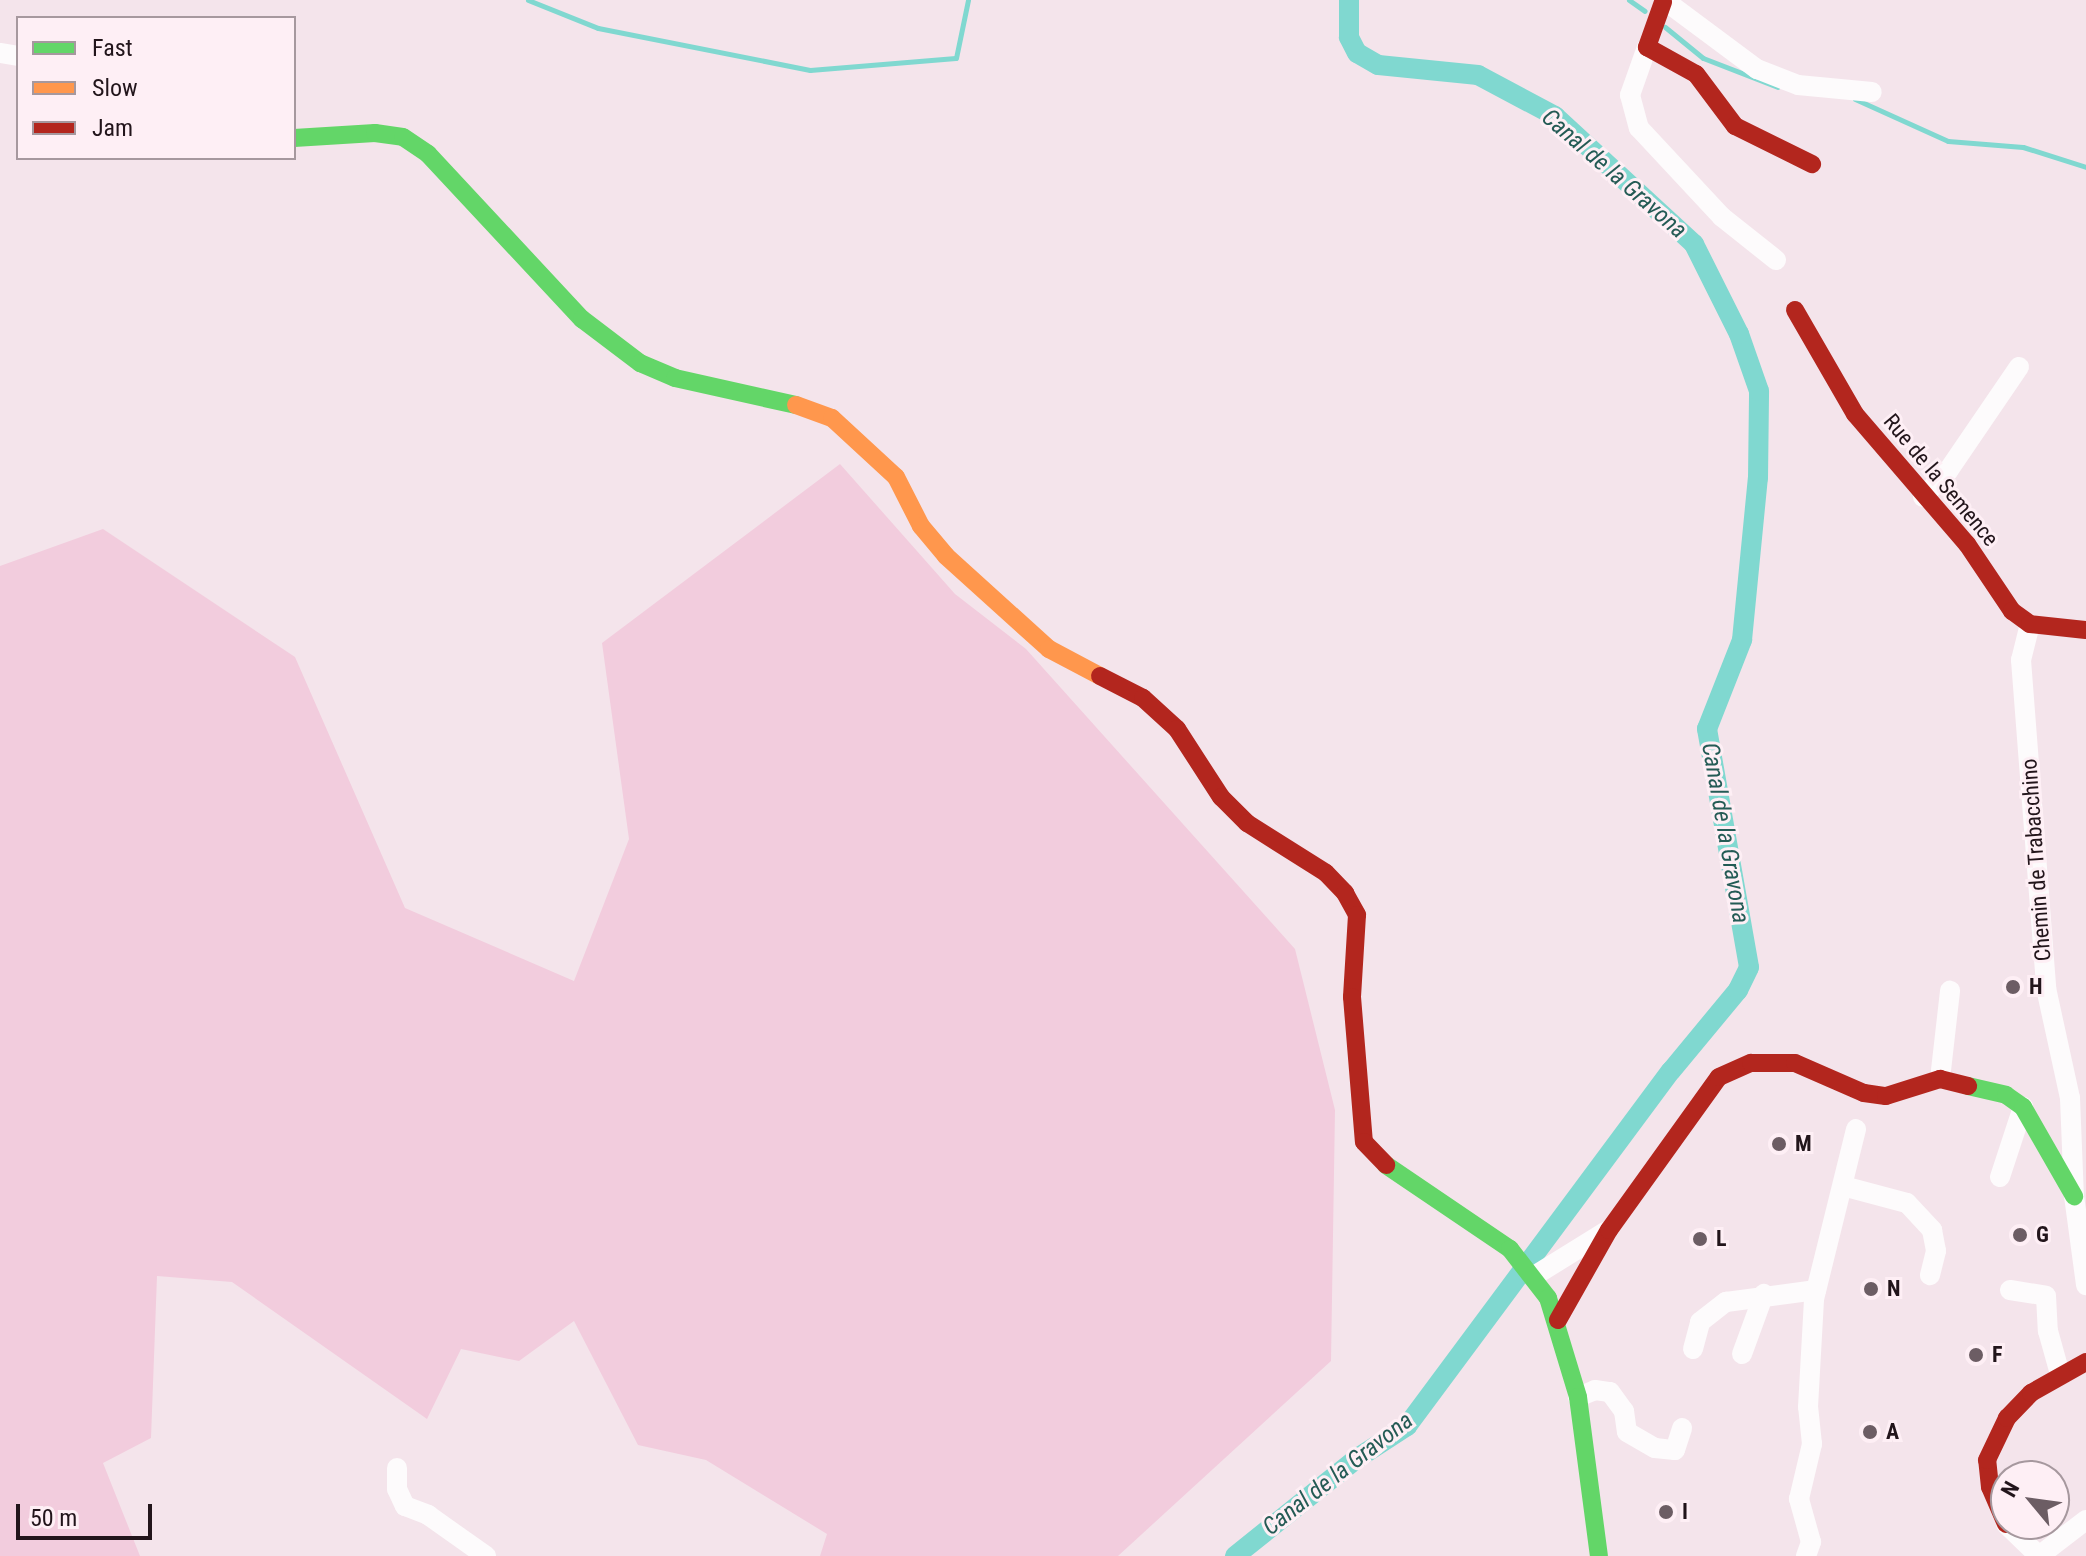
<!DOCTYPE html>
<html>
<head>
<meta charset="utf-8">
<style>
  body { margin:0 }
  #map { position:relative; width:2086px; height:1556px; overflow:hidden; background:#f4e4eb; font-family:"Roboto Condensed",sans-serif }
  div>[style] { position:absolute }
  .green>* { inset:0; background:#f2ccdd }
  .stream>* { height:5px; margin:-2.5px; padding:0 2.5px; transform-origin:2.5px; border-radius:2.5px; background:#80d8d0 }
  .canal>* { height:20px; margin:-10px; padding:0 10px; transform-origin:10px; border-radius:10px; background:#80d8d0 }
  .street>* { height:20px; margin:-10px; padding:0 10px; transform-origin:10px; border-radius:10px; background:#fdfbfc }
  .fast>* { height:18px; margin:-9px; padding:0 9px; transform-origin:9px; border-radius:9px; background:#63d668 }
  .slow>* { height:18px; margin:-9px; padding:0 9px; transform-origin:9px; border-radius:9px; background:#ff974d }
  .jam>* { height:18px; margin:-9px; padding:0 9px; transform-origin:9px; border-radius:9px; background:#b3261e }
  .dots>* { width:22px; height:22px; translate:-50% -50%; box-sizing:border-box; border:4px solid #feeff5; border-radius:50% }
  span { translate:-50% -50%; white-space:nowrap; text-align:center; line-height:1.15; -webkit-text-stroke:6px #feeff5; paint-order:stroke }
  .street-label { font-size:22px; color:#22151b }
  .poi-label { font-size:22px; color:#22151b; font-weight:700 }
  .left { translate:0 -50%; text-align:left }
  .water-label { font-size:24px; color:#245b55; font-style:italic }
  .legend { position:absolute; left:16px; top:16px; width:280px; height:144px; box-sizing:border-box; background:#feeff5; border:2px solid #a6989e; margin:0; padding:10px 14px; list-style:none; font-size:24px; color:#22151b }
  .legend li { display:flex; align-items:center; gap:16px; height:40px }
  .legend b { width:40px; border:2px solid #a6989e }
  .north { position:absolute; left:1990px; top:1460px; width:80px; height:80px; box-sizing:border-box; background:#feeff5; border:2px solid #a6989e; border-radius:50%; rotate:299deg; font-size:22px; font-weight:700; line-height:32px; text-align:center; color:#22151b }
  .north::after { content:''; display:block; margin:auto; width:28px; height:36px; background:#6c5d64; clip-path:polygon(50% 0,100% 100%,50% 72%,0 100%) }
  .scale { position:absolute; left:16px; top:1504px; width:136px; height:36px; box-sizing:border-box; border:4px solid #22151b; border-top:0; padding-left:10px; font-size:24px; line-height:28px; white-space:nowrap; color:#22151b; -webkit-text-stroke:6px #feeff5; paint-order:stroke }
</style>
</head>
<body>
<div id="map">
  <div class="green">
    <i style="clip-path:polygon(840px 464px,955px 594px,1026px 649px,1295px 949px,1335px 1110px,1331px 1361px,1118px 1556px,820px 1556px,827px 1534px,706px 1460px,638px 1445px,574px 1321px,519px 1361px,461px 1349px,427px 1419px,232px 1282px,157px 1276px,151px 1438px,103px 1463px,140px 1556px,0 1556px,0 566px,103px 529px,295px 657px,405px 908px,574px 981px,629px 839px,602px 643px)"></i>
  </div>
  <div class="stream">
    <i style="left:528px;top:0;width:75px;rotate:21.8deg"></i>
    <i style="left:598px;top:28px;width:216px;rotate:11.2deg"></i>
    <i style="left:810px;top:70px;width:146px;rotate:-4.7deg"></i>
    <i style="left:956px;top:58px;width:59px;rotate:-78.3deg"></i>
    <i style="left:1629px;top:0;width:19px;rotate:35deg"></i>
    <i style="left:1665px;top:27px;width:49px;rotate:39.2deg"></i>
    <i style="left:1703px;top:58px;width:80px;rotate:21.1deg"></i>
    <i style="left:1855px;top:99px;width:102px;rotate:24.3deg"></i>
    <i style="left:1948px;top:141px;width:75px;rotate:4.6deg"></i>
    <i style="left:2023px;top:147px;width:66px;rotate:17.6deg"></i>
  </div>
  <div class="canal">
    <i style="left:1235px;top:1556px;width:155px;rotate:-38.7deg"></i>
    <i style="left:1356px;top:1459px;width:61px;rotate:-32.9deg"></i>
    <i style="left:1407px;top:1426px;width:442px;rotate:-53.4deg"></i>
    <i style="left:1671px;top:1071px;width:105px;rotate:-50.4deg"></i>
    <i style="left:1738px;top:990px;width:25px;rotate:-64deg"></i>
    <i style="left:1749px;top:967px;width:242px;rotate:-100deg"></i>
    <i style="left:1707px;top:729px;width:96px;rotate:-68.5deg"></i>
    <i style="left:1742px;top:640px;width:163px;rotate:-84.4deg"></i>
    <i style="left:1758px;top:478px;width:87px;rotate:-89.3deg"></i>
    <i style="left:1759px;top:391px;width:60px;rotate:-109.3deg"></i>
    <i style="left:1739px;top:334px;width:101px;rotate:-116.6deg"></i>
    <i style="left:1694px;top:244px;width:189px;rotate:-137.4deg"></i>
    <i style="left:1555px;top:116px;width:87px;rotate:-152deg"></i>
    <i style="left:1478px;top:75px;width:100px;rotate:-174.3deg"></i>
    <i style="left:1378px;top:65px;width:24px;rotate:-150deg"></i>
    <i style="left:1357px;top:53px;width:18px;rotate:-117deg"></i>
    <i style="left:1349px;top:37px;width:37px;rotate:-90deg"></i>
  </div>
  <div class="street">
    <i style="left:1664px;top:0;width:116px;rotate:36.6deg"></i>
    <i style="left:1757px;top:69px;width:44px;rotate:21.3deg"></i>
    <i style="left:1798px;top:85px;width:74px;rotate:5.4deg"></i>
    <i style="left:1647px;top:47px;width:51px;rotate:109.5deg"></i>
    <i style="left:1630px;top:95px;width:34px;rotate:75deg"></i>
    <i style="left:1639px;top:128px;width:122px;rotate:47deg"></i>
    <i style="left:1722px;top:217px;width:69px;rotate:38.5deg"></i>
    <i style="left:0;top:53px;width:18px;rotate:9deg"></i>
    <i style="left:1923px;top:497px;width:36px;rotate:-46deg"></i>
    <i style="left:1948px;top:471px;width:126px;rotate:-55.7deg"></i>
    <i style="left:2030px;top:624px;width:37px;rotate:104deg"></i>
    <i style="left:2021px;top:660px;width:329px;rotate:85.6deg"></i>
    <i style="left:2046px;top:988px;width:113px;rotate:77.7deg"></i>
    <i style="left:2070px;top:1098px;width:98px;rotate:87.7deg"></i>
    <i style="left:2074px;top:1196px;width:90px;rotate:82.3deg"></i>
    <i style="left:1940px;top:1079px;width:89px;rotate:-83.5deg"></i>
    <i style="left:2000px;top:1177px;width:74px;rotate:-71.8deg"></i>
    <i style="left:1843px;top:1186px;width:66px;rotate:14.9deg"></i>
    <i style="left:1907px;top:1203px;width:37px;rotate:47deg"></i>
    <i style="left:1932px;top:1230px;width:21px;rotate:79deg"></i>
    <i style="left:1936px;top:1251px;width:25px;rotate:104deg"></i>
    <i style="left:1534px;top:1276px;width:84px;rotate:-31.8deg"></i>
    <i style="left:2010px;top:1290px;width:36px;rotate:9deg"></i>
    <i style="left:2046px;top:1296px;width:35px;rotate:87deg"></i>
    <i style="left:2048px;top:1331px;width:45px;rotate:74.4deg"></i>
    <i style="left:1693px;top:1349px;width:28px;rotate:-75deg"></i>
    <i style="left:1700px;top:1322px;width:33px;rotate:-38deg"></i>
    <i style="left:1726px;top:1302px;width:91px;rotate:-7.6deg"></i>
    <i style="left:1742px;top:1354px;width:64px;rotate:-69.9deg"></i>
    <i style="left:1578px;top:1397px;width:18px;rotate:-22deg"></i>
    <i style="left:1595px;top:1390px;width:15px;rotate:8deg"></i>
    <i style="left:1610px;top:1392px;width:24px;rotate:54deg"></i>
    <i style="left:1624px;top:1411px;width:21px;rotate:82deg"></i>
    <i style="left:1627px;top:1432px;width:32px;rotate:30deg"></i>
    <i style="left:1655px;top:1448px;width:20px;rotate:6deg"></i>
    <i style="left:1675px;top:1450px;width:23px;rotate:-72deg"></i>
    <i style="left:397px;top:1468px;width:21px;rotate:90deg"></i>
    <i style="left:397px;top:1489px;width:19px;rotate:65deg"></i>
    <i style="left:405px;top:1506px;width:25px;rotate:21deg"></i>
    <i style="left:428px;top:1515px;width:71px;rotate:35.3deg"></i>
    <i style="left:2006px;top:1524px;width:46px;rotate:44.1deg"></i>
    <i style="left:1806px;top:1556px;width:15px;rotate:-70deg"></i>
    <i style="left:1811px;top:1542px;width:45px;rotate:-105.6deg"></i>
    <i style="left:1799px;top:1499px;width:57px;rotate:-76.7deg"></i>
    <i style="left:1812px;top:1444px;width:37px;rotate:-96deg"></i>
    <i style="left:1808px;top:1407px;width:108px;rotate:-86.8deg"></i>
    <i style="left:1814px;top:1299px;width:175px;rotate:-76.1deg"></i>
    <i style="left:2039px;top:1556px;width:59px;rotate:-37.5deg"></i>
  </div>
  <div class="fast">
    <i style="left:294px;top:138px;width:81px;rotate:-3.5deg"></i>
    <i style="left:375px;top:133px;width:28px;rotate:8deg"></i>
    <i style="left:403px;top:137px;width:30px;rotate:34deg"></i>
    <i style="left:428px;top:154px;width:226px;rotate:47deg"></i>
    <i style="left:582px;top:319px;width:73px;rotate:37.2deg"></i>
    <i style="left:640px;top:363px;width:38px;rotate:23deg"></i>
    <i style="left:675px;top:378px;width:124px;rotate:12.6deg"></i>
    <i style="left:1968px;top:1086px;width:39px;rotate:13deg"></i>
    <i style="left:2006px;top:1095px;width:21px;rotate:35deg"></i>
    <i style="left:2023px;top:1107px;width:103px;rotate:60.2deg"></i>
    <i style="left:1386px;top:1165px;width:150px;rotate:34.1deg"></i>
    <i style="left:1510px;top:1249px;width:62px;rotate:52.2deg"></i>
    <i style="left:1548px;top:1298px;width:103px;rotate:73.1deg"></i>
    <i style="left:1578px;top:1397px;width:160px;rotate:82.5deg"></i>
  </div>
  <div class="slow">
    <i style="left:796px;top:405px;width:38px;rotate:20deg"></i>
    <i style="left:832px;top:418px;width:87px;rotate:42.7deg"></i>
    <i style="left:896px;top:477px;width:55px;rotate:63deg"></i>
    <i style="left:921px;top:526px;width:39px;rotate:50deg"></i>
    <i style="left:946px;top:556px;width:139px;rotate:42.1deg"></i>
    <i style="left:1049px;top:649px;width:58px;rotate:27.9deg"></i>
  </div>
  <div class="jam">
    <i style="left:1663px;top:2px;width:48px;rotate:109.6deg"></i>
    <i style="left:1647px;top:47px;width:56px;rotate:28.9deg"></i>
    <i style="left:1696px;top:74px;width:65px;rotate:53.1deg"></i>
    <i style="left:1735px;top:126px;width:86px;rotate:26.3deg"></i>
    <i style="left:1795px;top:310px;width:120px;rotate:60deg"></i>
    <i style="left:1855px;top:414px;width:172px;rotate:49.3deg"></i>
    <i style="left:1967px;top:544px;width:81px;rotate:56.1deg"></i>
    <i style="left:2012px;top:611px;width:22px;rotate:36deg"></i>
    <i style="left:2030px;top:624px;width:56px;rotate:6.1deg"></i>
    <i style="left:1100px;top:676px;width:48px;rotate:27.1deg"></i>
    <i style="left:1143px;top:698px;width:46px;rotate:42.4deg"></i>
    <i style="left:1177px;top:729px;width:81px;rotate:57.1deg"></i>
    <i style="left:1221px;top:797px;width:37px;rotate:45deg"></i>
    <i style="left:1247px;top:823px;width:93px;rotate:32.3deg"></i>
    <i style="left:1326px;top:873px;width:28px;rotate:46deg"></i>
    <i style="left:1345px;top:893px;width:25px;rotate:61deg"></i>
    <i style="left:1357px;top:915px;width:82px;rotate:93.5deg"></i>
    <i style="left:1352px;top:997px;width:145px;rotate:85.3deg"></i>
    <i style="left:1364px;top:1142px;width:32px;rotate:46deg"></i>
    <i style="left:1558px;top:1320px;width:103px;rotate:-60.5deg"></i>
    <i style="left:1609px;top:1230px;width:188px;rotate:-54.3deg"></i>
    <i style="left:1719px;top:1077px;width:35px;rotate:-24deg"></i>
    <i style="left:1751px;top:1063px;width:44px"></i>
    <i style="left:1795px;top:1063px;width:75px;rotate:23.5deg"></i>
    <i style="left:1864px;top:1093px;width:22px;rotate:8deg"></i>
    <i style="left:1886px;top:1096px;width:57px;rotate:-17.5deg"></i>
    <i style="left:1940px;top:1079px;width:29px;rotate:14deg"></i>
    <i style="left:2006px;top:1524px;width:40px;rotate:-113.4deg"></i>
    <i style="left:1990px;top:1487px;width:27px;rotate:-96deg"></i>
    <i style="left:1987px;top:1460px;width:47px;rotate:-64.5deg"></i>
    <i style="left:2007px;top:1418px;width:35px;rotate:-46deg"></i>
    <i style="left:2031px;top:1393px;width:63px;rotate:-29.4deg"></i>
  </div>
  <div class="dots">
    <i style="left:2013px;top:987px;background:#6c5d64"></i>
    <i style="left:1779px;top:1144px;background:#6c5d64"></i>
    <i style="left:2020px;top:1235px;background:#6c5d64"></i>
    <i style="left:1700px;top:1239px;background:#6c5d64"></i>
    <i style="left:1871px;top:1289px;background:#6c5d64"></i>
    <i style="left:1976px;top:1355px;background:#6c5d64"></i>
    <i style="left:1870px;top:1432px;background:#6c5d64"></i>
    <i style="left:1666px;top:1512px;background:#6c5d64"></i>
  </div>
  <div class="street-label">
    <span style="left:1941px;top:480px;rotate:50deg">Rue de la Semence</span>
    <span style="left:2036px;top:860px;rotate:-94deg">Chemin de Trabacchino</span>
  </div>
  <div class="poi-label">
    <span class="left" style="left:2029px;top:987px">H</span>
    <span class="left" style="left:1795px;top:1144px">M</span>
    <span class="left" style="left:2036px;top:1235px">G</span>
    <span class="left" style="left:1716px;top:1239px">L</span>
    <span class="left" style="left:1887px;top:1289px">N</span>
    <span class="left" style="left:1992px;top:1355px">F</span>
    <span class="left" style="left:1886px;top:1432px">A</span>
    <span class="left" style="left:1682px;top:1512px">I</span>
  </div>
  <div class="water-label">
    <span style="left:1614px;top:174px;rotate:41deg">Canal de la Gravona</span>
    <span style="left:1725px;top:833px;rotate:80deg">Canal de la Gravona</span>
    <span style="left:1338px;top:1474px;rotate:-38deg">Canal de la Gravona</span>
  </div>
  <ul class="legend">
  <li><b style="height:10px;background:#63d668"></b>Fast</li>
  <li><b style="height:10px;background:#ff974d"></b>Slow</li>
  <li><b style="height:10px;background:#b3261e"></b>Jam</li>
  </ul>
  <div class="north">N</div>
  <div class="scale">50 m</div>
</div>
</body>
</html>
